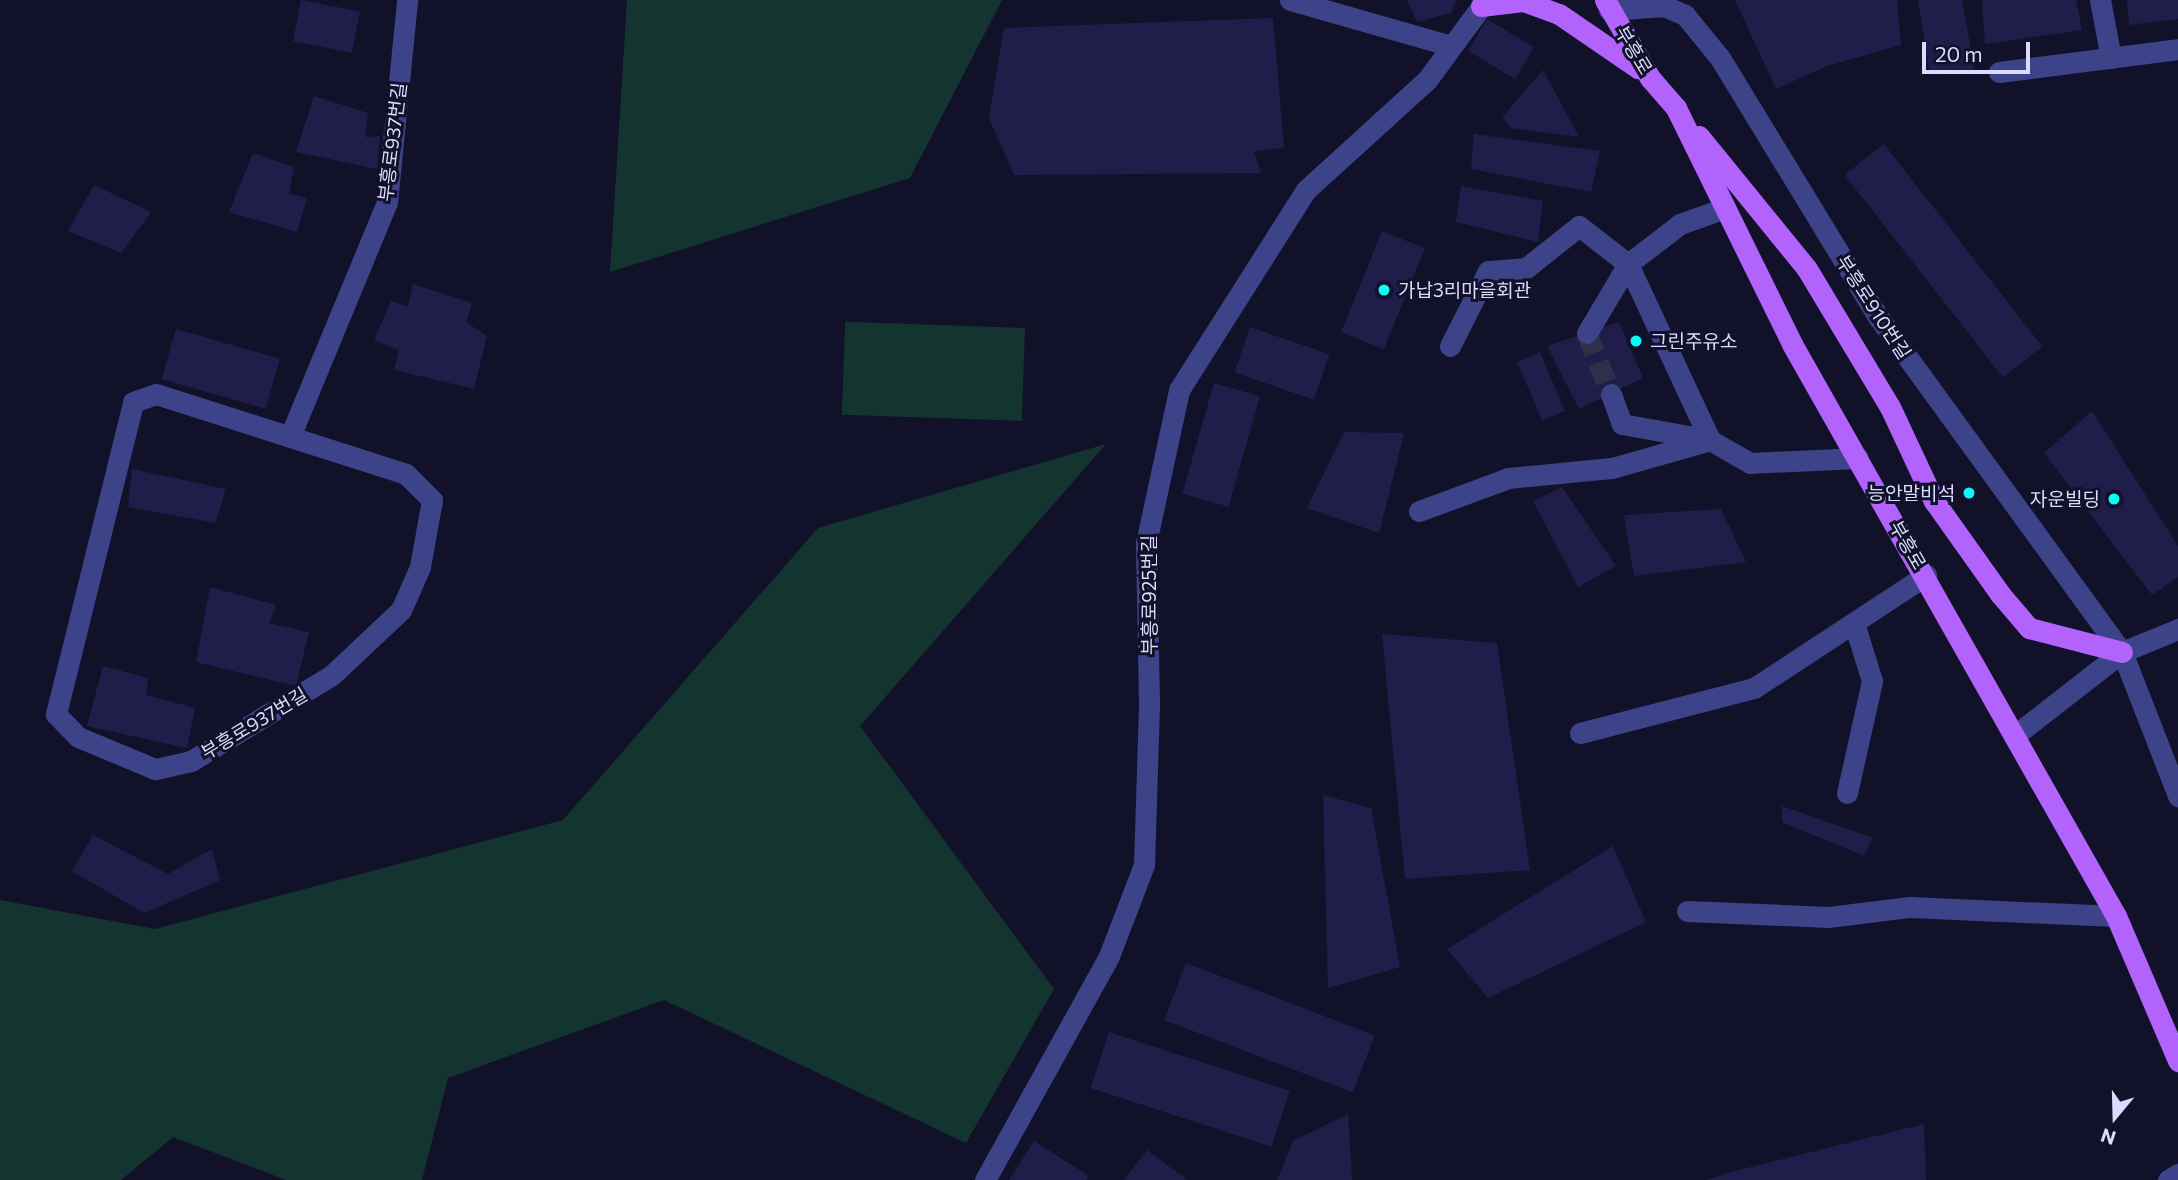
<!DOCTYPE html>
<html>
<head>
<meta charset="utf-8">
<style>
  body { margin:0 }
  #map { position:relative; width:2178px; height:1180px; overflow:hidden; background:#12112a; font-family:Commissioner,"Noto Sans KR",sans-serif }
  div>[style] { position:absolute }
  .green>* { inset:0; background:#14342f; transform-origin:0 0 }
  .building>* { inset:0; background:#211d4a; transform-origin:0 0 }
  .minor-tunnel>* { height:21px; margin-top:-10.5px; transform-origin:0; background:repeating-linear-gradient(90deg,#302f4a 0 21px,transparent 0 31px) }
  .minor>* { height:21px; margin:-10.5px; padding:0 10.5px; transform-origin:10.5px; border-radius:10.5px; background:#3d4388 }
  .major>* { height:21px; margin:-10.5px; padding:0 10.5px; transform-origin:10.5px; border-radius:10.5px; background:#b163fc }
  .dots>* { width:19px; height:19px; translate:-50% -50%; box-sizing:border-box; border:4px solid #12112a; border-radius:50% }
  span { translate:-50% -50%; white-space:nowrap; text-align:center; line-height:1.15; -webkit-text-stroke:6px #12112a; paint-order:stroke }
  .street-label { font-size:19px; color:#dadbfe }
  .poi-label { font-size:19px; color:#dadbfe }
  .left { translate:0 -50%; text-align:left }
  .right { translate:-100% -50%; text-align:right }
  .north { position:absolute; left:2080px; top:1082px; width:70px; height:70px; -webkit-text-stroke:5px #12112a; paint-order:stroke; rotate:199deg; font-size:19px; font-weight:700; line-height:28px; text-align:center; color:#dadbfe }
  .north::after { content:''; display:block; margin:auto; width:24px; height:32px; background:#dadbfe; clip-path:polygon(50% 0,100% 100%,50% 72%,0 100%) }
  .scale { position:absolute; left:1922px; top:42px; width:108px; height:32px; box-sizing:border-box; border:4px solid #dadbfe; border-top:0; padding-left:9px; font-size:21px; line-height:24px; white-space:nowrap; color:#dadbfe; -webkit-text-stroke:5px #12112a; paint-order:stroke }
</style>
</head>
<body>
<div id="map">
  <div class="green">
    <i style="clip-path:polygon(627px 0,1002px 0,910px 178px,610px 272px)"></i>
    <i style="left:1025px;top:328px;width:93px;height:180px;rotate:92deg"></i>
    <i style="clip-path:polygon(1106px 444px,860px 726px,1054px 989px,966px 1143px,664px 1000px,448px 1078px,422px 1180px,286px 1180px,173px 1137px,121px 1180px,0 1180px,0 900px,155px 929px,563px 820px,818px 528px)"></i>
  </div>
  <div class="building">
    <i style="left:301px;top:0;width:60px;height:42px;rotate:11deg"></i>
    <i style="clip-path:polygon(1407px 0,1456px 0,1451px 13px,1417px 22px)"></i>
    <i style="clip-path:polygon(1735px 0,1897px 0,1901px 45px,1827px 66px,1776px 89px)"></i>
    <i style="clip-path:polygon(1918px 0,1962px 0,1975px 71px,1930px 75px)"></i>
    <i style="clip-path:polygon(1982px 0,2076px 0,2082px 30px,1985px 44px)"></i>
    <i style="clip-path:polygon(2127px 0,2178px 0,2178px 19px,2129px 25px)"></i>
    <i style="clip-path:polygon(1273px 18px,1284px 148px,1254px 151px,1261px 173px,1014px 175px,989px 118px,1004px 28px)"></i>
    <i style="left:1487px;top:19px;width:55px;height:37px;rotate:31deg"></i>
    <i style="clip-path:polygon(1543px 70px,1579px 137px,1511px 128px,1502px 117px)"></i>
    <i style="clip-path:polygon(314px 96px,368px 113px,365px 137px,380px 136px,377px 169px,296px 152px)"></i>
    <i style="clip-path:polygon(1474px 134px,1600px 151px,1591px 192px,1471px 169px)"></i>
    <i style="left:1884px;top:144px;width:257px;height:50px;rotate:52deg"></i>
    <i style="clip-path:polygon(253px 153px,294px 167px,289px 194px,307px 198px,297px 232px,229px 212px)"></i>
    <i style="clip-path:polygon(94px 185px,151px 212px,121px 253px,68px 231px)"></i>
    <i style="clip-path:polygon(1461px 186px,1543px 201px,1538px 242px,1456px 222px)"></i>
    <i style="left:1382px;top:231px;width:46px;height:109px;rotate:22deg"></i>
    <i style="clip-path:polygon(413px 284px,472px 303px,466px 322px,487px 336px,474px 389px,394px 370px,399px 350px,374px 340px,391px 301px,408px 307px)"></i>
    <i style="clip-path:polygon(1619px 322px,1643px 378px,1579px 409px,1547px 346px)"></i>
    <i style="left:1250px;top:327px;width:84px;height:48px;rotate:19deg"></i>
    <i style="left:176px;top:329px;width:108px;height:52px;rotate:16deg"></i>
    <i style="left:1540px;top:352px;width:64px;height:25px;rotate:67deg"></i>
    <i style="left:1214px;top:383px;width:48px;height:115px;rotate:16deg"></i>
    <i style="clip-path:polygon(2092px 411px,2178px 546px,2178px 577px,2152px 595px,2044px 453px)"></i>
    <i style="clip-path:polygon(1344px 432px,1404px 433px,1379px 533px,1307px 508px)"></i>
    <i style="clip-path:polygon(132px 469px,226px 489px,215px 523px,128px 507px)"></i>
    <i style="clip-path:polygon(1562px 487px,1616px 566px,1578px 587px,1533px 501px)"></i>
    <i style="clip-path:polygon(1721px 509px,1746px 562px,1634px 576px,1624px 515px)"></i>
    <i style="clip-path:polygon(210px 587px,276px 605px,269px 623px,309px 632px,296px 686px,196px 662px)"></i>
    <i style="clip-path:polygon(1382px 634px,1497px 643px,1530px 870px,1405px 879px)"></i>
    <i style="clip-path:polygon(103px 666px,148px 678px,146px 695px,195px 708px,187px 748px,87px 726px)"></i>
    <i style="clip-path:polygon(1323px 795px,1371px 808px,1400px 967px,1328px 988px)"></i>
    <i style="clip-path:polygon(1782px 806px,1873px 838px,1864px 856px,1782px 822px)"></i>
    <i style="clip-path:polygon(93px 835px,168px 874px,212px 849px,220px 880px,144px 913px,72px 871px)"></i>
    <i style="clip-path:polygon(1613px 846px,1646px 922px,1488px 998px,1447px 949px)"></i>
    <i style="left:1186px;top:963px;width:202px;height:61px;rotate:21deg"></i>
    <i style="left:1109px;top:1032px;width:190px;height:59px;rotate:18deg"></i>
    <i style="clip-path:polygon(1348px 1114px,1352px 1180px,1277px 1180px,1293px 1141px)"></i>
    <i style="clip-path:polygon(1924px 1124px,1926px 1180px,1707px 1180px,1727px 1173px)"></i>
    <i style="clip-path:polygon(1034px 1141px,1089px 1176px,1086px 1180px,1009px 1180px)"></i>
    <i style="clip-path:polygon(1147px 1150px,1187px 1180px,1124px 1180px)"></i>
  </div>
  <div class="minor-tunnel">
    <i style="left:1587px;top:333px;width:66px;rotate:68.5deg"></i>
  </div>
  <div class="minor">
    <i style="left:1290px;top:0;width:168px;rotate:15.9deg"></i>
    <i style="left:2100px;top:0;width:59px;rotate:79.3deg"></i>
    <i style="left:1609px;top:10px;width:55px;rotate:-4.2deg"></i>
    <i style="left:1664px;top:6px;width:23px;rotate:23deg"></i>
    <i style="left:1685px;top:15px;width:55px;rotate:50.9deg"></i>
    <i style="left:1720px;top:58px;width:305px;rotate:58.6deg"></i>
    <i style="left:1879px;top:318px;width:413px;rotate:54deg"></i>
    <i style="left:2122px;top:652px;width:155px;rotate:68.7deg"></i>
    <i style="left:1999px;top:72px;width:180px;rotate:-7.3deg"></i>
    <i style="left:1587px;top:333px;width:80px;rotate:-59.3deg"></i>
    <i style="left:1628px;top:264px;width:66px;rotate:-37.6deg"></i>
    <i style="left:1680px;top:224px;width:48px;rotate:-19.6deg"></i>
    <i style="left:156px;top:394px;width:262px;rotate:17.7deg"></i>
    <i style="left:406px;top:474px;width:37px;rotate:45deg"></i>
    <i style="left:432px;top:500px;width:68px;rotate:100.2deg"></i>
    <i style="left:420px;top:567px;width:47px;rotate:113.8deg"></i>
    <i style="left:401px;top:610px;width:95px;rotate:136.7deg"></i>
    <i style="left:332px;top:675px;width:165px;rotate:148.6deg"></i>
    <i style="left:191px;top:761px;width:37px;rotate:167deg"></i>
    <i style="left:155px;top:769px;width:83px;rotate:-157.4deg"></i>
    <i style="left:78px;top:737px;width:32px;rotate:-134deg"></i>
    <i style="left:56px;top:714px;width:321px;rotate:-76.1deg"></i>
    <i style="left:133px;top:402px;width:24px;rotate:-19deg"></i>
    <i style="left:1611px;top:394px;width:32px;rotate:70deg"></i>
    <i style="left:1622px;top:424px;width:89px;rotate:10.3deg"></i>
    <i style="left:1710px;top:440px;width:46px;rotate:29.9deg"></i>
    <i style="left:1750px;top:463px;width:108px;rotate:-2.7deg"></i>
    <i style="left:291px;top:434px;width:251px;rotate:-67.5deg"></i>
    <i style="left:387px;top:202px;width:203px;rotate:-84.3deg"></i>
    <i style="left:1419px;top:511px;width:95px;rotate:-20.3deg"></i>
    <i style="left:1508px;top:478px;width:104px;rotate:-5.5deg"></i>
    <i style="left:1612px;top:468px;width:102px;rotate:-15.9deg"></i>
    <i style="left:1710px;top:440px;width:194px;rotate:-115deg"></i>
    <i style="left:1628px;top:264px;width:62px;rotate:-142.2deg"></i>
    <i style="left:1579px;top:226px;width:68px;rotate:141.6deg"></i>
    <i style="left:1526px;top:268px;width:38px;rotate:175deg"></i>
    <i style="left:1488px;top:271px;width:84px;rotate:116.9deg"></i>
    <i style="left:1580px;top:733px;width:180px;rotate:-14.5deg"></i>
    <i style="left:1754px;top:688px;width:206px;rotate:-33.3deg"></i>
    <i style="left:2014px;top:736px;width:137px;rotate:-37.9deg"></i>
    <i style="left:2122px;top:652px;width:61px;rotate:-22.3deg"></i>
    <i style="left:1847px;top:793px;width:115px;rotate:-77.4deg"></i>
    <i style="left:1872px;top:681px;width:61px;rotate:-107.2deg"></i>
    <i style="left:1687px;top:911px;width:141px;rotate:2.4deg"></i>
    <i style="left:1828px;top:917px;width:83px;rotate:-7deg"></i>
    <i style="left:1910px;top:907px;width:206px;rotate:2.5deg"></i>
    <i style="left:985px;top:1180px;width:256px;rotate:-61deg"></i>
    <i style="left:1109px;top:956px;width:97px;rotate:-69deg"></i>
    <i style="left:1144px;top:865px;width:162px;rotate:-88.2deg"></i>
    <i style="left:1149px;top:703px;width:160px;rotate:-91.1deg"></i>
    <i style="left:1146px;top:543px;width:157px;rotate:-77.8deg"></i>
    <i style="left:1179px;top:390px;width:237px;rotate:-57.6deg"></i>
    <i style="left:1306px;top:190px;width:164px;rotate:-42.3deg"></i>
    <i style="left:1427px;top:80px;width:99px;rotate:-53.6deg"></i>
    <i style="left:2168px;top:1180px;width:12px;rotate:-31deg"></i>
  </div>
  <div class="major">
    <i style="left:1605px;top:0;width:90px;rotate:60deg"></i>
    <i style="left:1650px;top:78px;width:40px;rotate:49deg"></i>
    <i style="left:1676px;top:108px;width:263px;rotate:63.8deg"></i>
    <i style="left:1792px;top:344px;width:657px;rotate:60.47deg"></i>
    <i style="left:2116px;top:916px;width:158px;rotate:66.8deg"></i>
    <i style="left:1481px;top:6px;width:42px;rotate:-6.8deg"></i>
    <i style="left:1523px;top:1px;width:38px;rotate:20deg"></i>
    <i style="left:1559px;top:14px;width:96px;rotate:34.4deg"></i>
    <i style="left:1699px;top:136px;width:171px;rotate:50.9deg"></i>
    <i style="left:1807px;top:269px;width:161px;rotate:59deg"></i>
    <i style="left:1890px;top:407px;width:104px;rotate:64.9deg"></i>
    <i style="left:1934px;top:501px;width:114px;rotate:54.6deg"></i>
    <i style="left:2000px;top:594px;width:45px;rotate:49.5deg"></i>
    <i style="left:2029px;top:628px;width:96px;rotate:14.5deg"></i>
  </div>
  <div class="dots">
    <i style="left:1384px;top:290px;background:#0afbf6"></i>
    <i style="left:1636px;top:341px;background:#0afbf6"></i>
    <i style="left:1969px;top:493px;background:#0afbf6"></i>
    <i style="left:2114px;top:499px;background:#0afbf6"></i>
  </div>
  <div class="street-label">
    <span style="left:1634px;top:50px;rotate:59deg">부흥로</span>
    <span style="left:392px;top:142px;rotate:-83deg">부흥로937번길</span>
    <span style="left:1874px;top:307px;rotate:57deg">부흥로910번길</span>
    <span style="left:1908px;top:545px;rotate:60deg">부흥로</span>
    <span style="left:1149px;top:595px;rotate:-90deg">부흥로925번길</span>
    <span style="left:254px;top:723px;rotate:-31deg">부흥로937번길</span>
  </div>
  <div class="poi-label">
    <span class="left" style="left:1398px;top:290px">가납3리마을회관</span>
    <span class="left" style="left:1650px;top:341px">그린주유소</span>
    <span class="right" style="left:1955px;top:493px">능안말비석</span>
    <span class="right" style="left:2100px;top:499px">자운빌딩</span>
  </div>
  <div class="north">N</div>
  <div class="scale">20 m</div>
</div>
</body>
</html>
